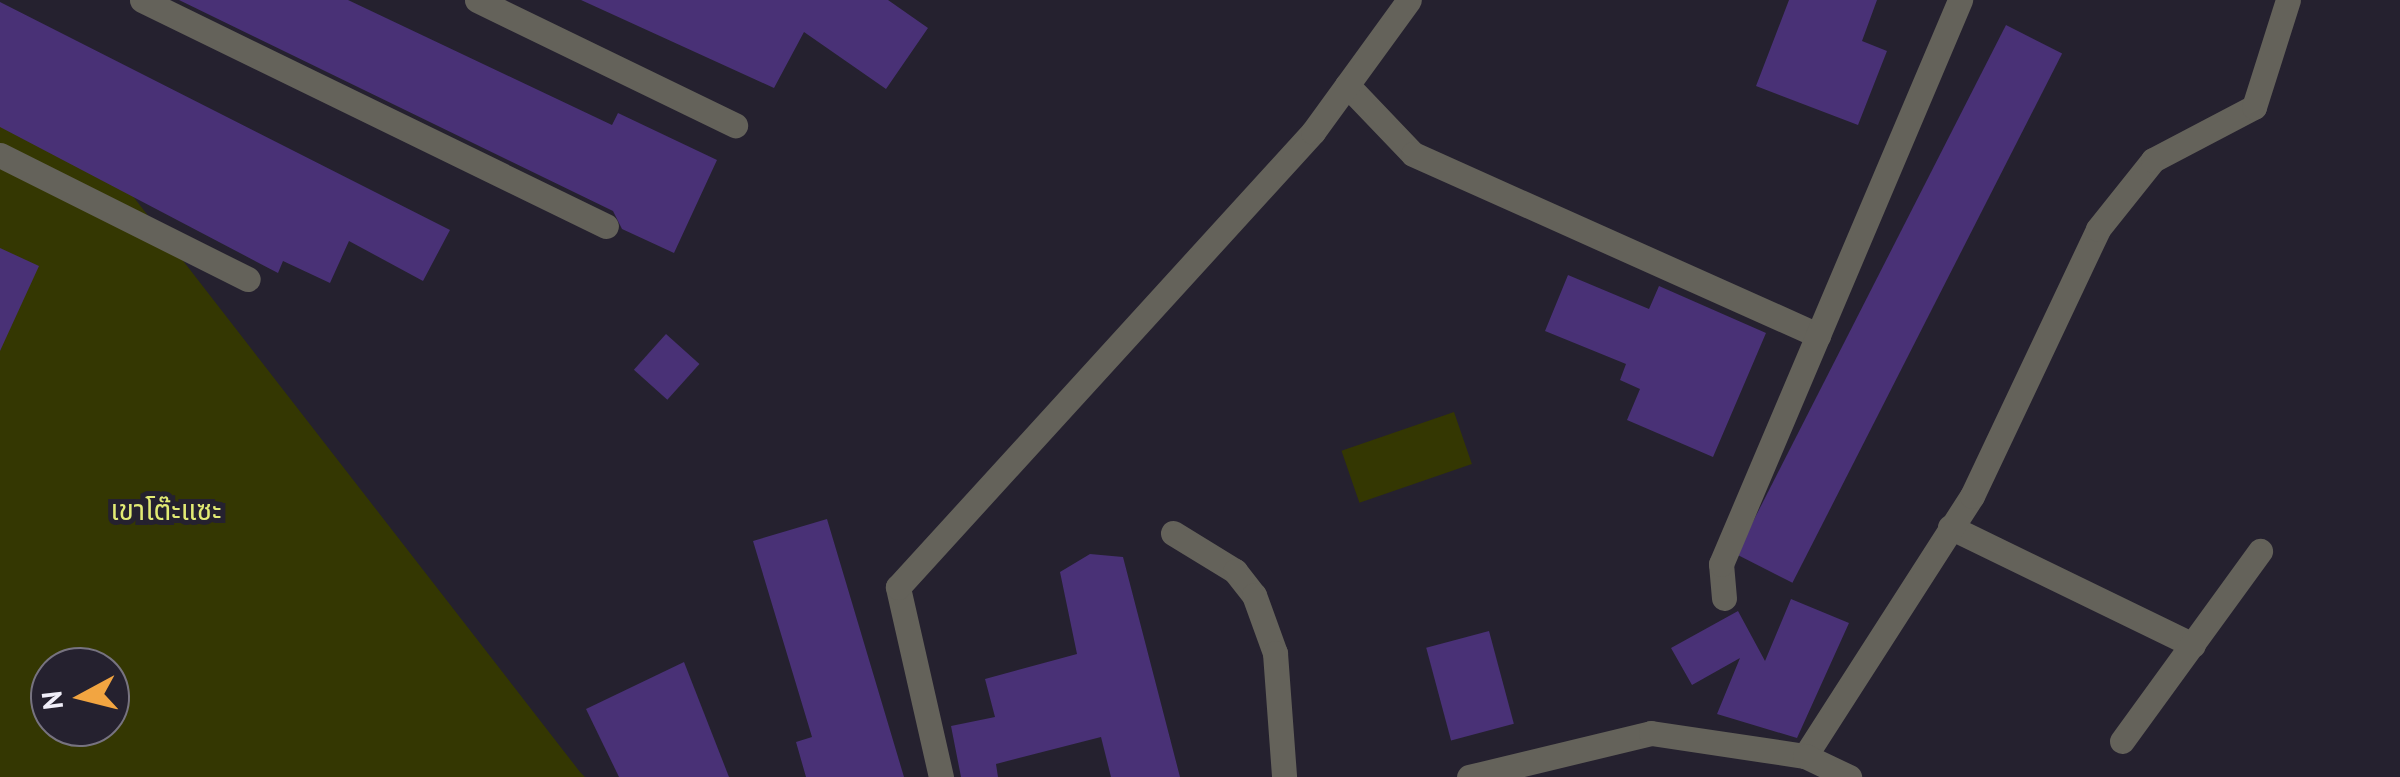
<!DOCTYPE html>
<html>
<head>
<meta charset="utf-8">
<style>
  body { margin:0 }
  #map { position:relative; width:2400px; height:777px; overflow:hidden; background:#25212f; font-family:"PT Sans","Noto Sans Thai",sans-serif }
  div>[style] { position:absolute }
  .green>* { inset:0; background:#343702; transform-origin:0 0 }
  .building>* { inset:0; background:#493176; transform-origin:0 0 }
  .minor>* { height:25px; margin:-12.5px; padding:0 12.5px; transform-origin:12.5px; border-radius:12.5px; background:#64625a }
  span { translate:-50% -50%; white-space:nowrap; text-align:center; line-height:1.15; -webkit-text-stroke:10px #25212f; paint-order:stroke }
  .park-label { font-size:28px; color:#e2eb74 }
  .north { position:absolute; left:30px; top:647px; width:100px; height:100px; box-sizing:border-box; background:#25212f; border:2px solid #777380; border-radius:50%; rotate:263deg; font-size:28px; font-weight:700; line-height:40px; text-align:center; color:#f1eff9 }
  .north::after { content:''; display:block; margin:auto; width:35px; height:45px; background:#f2a541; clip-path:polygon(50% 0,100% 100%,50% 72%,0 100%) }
</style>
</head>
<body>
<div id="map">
  <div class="green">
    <i style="clip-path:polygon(evenodd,0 25px,580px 772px,585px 777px,0 777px,0 25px,50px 667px,110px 667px,110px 727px,50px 727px,50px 667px)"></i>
    <i style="left:1454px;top:412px;width:55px;height:119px;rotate:71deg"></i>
  </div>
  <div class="building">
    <i style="clip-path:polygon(179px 0,348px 0,612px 125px,618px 113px,717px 160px,674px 253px,622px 229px,613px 211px)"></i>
    <i style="clip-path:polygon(581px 0,888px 0,928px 28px,886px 89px,804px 32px,774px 88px)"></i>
    <i style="clip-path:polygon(1789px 0,1877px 0,1862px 41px,1887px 51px,1858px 125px,1756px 86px)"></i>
    <i style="clip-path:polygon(0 2px,450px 230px,423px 281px,349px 241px,330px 283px,283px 261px,278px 273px,0 127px)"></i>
    <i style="left:2006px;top:25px;width:63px;height:594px;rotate:27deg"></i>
    <i style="clip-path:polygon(0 248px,39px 266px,0 351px)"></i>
    <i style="clip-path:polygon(1568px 275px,1649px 309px,1659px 286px,1766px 333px,1713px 457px,1627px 420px,1640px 389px,1620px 380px,1626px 364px,1545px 331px)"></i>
    <i style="left:666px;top:334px;width:45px;height:48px;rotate:42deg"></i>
    <i style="clip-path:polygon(827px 519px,904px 777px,806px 777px,796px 742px,812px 737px,753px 541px)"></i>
    <i style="clip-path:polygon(1090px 554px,1123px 557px,1180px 777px,1111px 777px,1101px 737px,996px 764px,998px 777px,961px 777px,951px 726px,995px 717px,985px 679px,1077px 654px,1060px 572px)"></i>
    <i style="clip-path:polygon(1791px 599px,1849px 623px,1797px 738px,1717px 714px,1740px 658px,1692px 685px,1671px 648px,1738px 611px,1765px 661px)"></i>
    <i style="left:1489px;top:631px;width:96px;height:65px;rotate:75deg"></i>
    <i style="clip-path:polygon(684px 662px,729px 777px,619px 777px,586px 709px)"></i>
  </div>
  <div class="minor">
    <i style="left:142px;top:0;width:516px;rotate:25.97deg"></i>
    <i style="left:477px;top:0;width:287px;rotate:25.9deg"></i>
    <i style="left:1347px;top:85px;width:95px;rotate:46.3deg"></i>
    <i style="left:1413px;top:154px;width:444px;rotate:24.1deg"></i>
    <i style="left:0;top:155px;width:277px;rotate:26.6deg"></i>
    <i style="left:1950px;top:527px;width:270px;rotate:25.9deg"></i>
    <i style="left:1173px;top:533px;width:73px;rotate:31.5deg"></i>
    <i style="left:1235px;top:571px;width:31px;rotate:52deg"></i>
    <i style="left:1254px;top:595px;width:62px;rotate:70.1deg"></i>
    <i style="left:1275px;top:653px;width:124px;rotate:85.8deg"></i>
    <i style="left:1724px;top:598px;width:34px;rotate:-95deg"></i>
    <i style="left:1721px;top:564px;width:613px;rotate:-67.03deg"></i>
    <i style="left:2122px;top:741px;width:235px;rotate:-54deg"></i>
    <i style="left:1805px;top:756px;width:309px;rotate:-57.3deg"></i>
    <i style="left:1972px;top:496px;width:295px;rotate:-64.7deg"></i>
    <i style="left:2098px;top:229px;width:88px;rotate:-51.4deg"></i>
    <i style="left:2153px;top:160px;width:114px;rotate:-27.7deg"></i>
    <i style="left:2254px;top:107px;width:112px;rotate:-72.4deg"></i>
    <i style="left:941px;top:777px;width:195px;rotate:-102.8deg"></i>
    <i style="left:898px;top:587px;width:616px;rotate:-47.63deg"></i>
    <i style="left:1313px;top:132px;width:163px;rotate:-54deg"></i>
    <i style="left:1469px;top:777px;width:187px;rotate:-13.6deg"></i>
    <i style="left:1651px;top:733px;width:156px;rotate:8.5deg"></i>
    <i style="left:1805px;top:756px;width:49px;rotate:25.5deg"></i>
  </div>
  <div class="park-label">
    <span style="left:166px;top:510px">เขาโต๊ะแซะ</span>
  </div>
  <div class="north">N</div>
</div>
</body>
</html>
